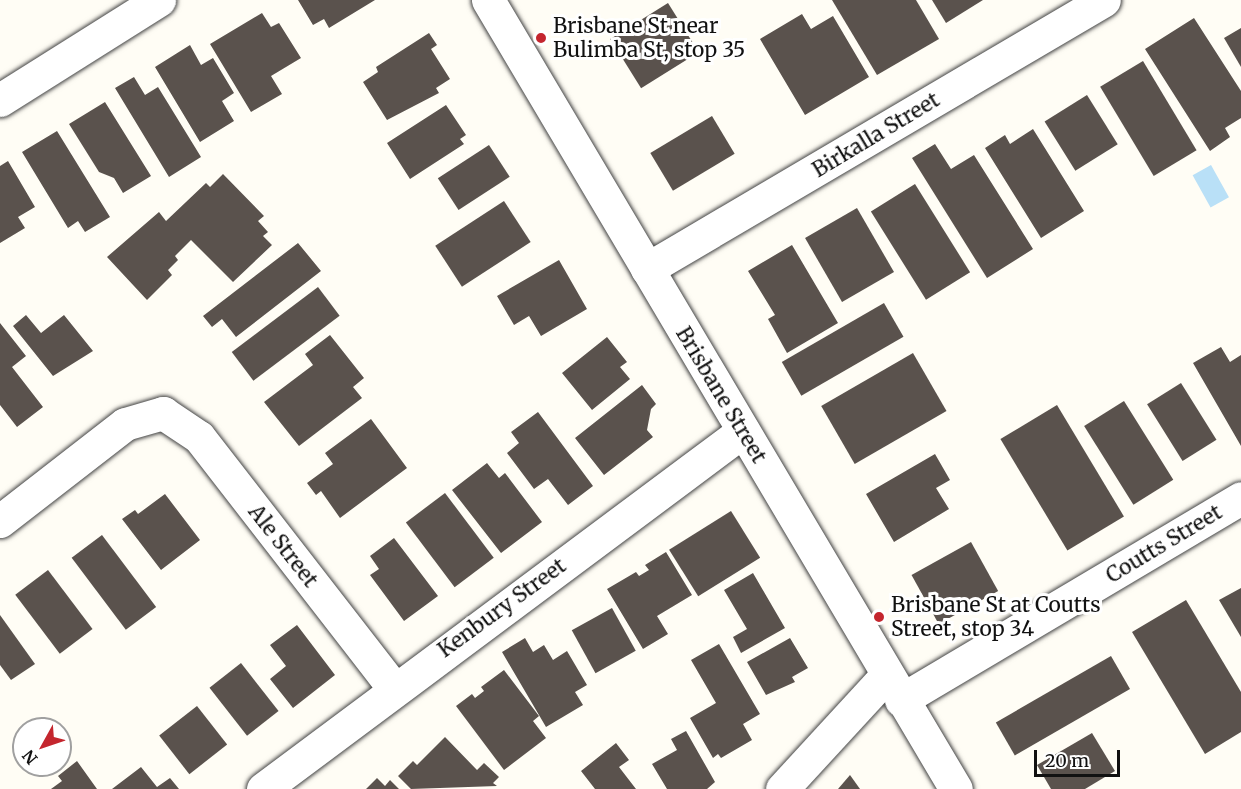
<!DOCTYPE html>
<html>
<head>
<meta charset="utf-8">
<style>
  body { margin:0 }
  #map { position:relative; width:1241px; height:789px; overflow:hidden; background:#fffdf5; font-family:Merriweather,serif }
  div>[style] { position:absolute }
  .water>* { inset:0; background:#b9e0f7; transform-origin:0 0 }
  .building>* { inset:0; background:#5a524d; transform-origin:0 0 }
  .roads { filter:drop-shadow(0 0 2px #444) drop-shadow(0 0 2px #444) }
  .minor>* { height:33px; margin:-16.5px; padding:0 16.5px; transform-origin:16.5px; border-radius:16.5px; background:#fff }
  .dots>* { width:16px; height:16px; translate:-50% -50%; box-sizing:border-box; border:3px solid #fff; border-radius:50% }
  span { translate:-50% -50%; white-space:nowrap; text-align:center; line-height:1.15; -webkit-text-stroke:6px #fff; paint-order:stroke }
  .poi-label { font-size:21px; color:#111 }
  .left { translate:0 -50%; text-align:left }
  .street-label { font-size:21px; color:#111 }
  .north { position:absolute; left:12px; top:717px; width:60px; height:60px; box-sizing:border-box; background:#fff; border:2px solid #a0a0a0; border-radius:50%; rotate:230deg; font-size:16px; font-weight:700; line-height:24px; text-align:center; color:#111 }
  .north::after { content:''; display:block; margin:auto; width:21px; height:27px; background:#c4262e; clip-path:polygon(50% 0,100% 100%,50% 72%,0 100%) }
  .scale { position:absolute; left:1034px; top:750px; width:86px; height:27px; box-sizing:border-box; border:3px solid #111; border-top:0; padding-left:8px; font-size:18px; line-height:21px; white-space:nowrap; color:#111; -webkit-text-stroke:4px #fff; paint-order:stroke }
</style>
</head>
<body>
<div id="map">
  <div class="water">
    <i style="left:1211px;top:165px;width:37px;height:21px;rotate:61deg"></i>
  </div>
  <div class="building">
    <i style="clip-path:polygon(298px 0,375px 0,329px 28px,324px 19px,313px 25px)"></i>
    <i style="clip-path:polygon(832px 0,916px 0,939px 39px,877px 75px)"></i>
    <i style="clip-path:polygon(932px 0,983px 0,946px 23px)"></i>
    <i style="left:668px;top:3px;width:58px;height:68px;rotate:58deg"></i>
    <i style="clip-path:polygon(262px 13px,271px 27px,279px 23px,301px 58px,271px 76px,282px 94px,251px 112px,210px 44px)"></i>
    <i style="clip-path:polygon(802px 14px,811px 29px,833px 16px,869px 77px,805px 115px,760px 39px)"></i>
    <i style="clip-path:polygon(1194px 18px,1241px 91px,1241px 118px,1225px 128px,1230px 137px,1210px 151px,1145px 49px)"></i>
    <i style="clip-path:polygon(1241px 28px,1241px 67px,1224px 38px)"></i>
    <i style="clip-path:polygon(429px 33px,437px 45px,431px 49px,450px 79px,436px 88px,439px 93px,387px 120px,363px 82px,378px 72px,376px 67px)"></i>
    <i style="clip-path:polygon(190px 45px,201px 65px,213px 58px,234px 93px,222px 101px,234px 121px,200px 142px,155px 67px)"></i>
    <i style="left:1143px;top:61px;width:104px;height:50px;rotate:59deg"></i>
    <i style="clip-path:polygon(134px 77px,145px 95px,158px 87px,201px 157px,169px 177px,115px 88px)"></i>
    <i style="left:1087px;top:95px;width:58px;height:50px;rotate:58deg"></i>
    <i style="clip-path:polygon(105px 102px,151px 176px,123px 193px,114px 178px,99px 172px,69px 124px)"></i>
    <i style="clip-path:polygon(446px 105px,466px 135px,460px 139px,464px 144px,410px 179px,387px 143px)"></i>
    <i style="left:712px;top:116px;width:44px;height:72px;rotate:59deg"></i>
    <i style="clip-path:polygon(1033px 129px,1084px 211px,1041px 238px,985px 148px,1005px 135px,1010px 144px)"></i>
    <i style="clip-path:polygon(57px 131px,110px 217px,85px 232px,78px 221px,68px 228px,22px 152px)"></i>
    <i style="clip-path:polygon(935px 144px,951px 169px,974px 155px,1033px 249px,987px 278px,912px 158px)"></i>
    <i style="left:489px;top:145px;width:38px;height:61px;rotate:57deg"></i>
    <i style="clip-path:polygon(8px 161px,35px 207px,18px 217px,25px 228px,0 243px,0 166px)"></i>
    <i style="clip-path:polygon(223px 174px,264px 216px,258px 221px,268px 232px,263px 236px,272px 245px,233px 282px,191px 240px,175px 256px,178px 260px,168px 270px,172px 275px,147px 300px,107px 257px,159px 212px,166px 221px,206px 183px,210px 187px)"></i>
    <i style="left:915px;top:184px;width:104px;height:52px;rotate:58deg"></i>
    <i style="left:504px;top:201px;width:49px;height:82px;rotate:57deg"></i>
    <i style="left:857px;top:208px;width:74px;height:60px;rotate:60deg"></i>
    <i style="clip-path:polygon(298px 243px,321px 271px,236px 337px,222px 319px,212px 327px,203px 316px)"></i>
    <i style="clip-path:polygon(792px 245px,838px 323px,787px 353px,768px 319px,775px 315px,748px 271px)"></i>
    <i style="clip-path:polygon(559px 260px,587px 309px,541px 336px,529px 316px,514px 325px,497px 296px)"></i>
    <i style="left:318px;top:287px;width:36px;height:108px;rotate:53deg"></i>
    <i style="left:884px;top:303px;width:39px;height:118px;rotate:60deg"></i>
    <i style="clip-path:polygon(26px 315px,41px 333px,64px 315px,93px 351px,53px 376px,13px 326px)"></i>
    <i style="clip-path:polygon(0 323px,26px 356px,12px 367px,43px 407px,17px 427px,0 405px)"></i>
    <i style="clip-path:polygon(330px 335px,364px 378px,353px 387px,362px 398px,299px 446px,264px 402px,313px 365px,305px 354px)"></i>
    <i style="clip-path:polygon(607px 337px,627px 362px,620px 367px,630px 379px,592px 410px,562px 373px)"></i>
    <i style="clip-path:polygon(1221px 347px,1230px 362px,1241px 355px,1241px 446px,1193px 363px)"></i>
    <i style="left:913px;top:353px;width:67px;height:106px;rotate:60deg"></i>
    <i style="left:1181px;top:383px;width:67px;height:40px;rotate:58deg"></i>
    <i style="clip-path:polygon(642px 385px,656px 404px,651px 409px,647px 430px,653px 437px,604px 475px,575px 438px)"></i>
    <i style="left:1124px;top:401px;width:93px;height:47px;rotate:58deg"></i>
    <i style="left:1057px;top:405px;width:130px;height:66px;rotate:59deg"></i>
    <i style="clip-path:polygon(538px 412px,593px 486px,568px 505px,548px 479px,534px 489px,507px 453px,519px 443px,511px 432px)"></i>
    <i style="clip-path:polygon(371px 419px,407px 468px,340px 518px,321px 491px,316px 495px,307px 483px,333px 464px,325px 453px)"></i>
    <i style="clip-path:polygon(935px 454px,950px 480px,936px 488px,949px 509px,894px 542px,866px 494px)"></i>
    <i style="clip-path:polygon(487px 463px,499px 478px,505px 473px,542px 522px,501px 553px,452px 490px)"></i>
    <i style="left:445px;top:493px;width:81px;height:49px;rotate:53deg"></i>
    <i style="clip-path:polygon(165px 494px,200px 540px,161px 570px,122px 519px,135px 510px,138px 514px)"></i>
    <i style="left:731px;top:511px;width:55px;height:73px;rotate:58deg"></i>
    <i style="left:102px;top:535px;width:90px;height:38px;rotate:53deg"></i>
    <i style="clip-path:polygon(394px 538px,438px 596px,404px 621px,370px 575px,379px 569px,370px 556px)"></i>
    <i style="left:971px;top:542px;width:56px;height:68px;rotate:61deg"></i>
    <i style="clip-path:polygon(666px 552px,692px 595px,657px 616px,668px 634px,643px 649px,607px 589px,636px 572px,639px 576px,649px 570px,645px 565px)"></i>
    <i style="left:48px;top:570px;width:74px;height:41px;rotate:53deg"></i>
    <i style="clip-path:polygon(753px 573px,785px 628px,741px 653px,733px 637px,747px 629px,724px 590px)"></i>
    <i style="clip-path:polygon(1241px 588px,1241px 637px,1219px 600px)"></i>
    <i style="clip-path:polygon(1186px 600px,1241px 692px,1241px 732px,1205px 754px,1132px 632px)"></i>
    <i style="left:612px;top:608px;width:49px;height:46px;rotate:61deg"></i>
    <i style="clip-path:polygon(0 615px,35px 664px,11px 680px,0 665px)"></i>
    <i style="clip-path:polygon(297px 625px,335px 675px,293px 708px,270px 679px,286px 666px,270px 645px)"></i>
    <i style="clip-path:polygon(525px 638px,533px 652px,544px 645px,553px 660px,567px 651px,587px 685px,575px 692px,583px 705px,546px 727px,502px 652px)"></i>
    <i style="clip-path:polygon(790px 638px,808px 668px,792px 677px,795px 682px,766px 695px,747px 662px)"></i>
    <i style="clip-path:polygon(719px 644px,760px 714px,743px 724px,752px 740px,721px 758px,718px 754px,713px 758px,690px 718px,716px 703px,691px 660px)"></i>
    <i style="left:1111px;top:656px;width:38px;height:133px;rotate:60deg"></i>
    <i style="left:241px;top:663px;width:61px;height:40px;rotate:52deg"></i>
    <i style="clip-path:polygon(504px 670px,539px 716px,533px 721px,546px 738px,504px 770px,456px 706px,472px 694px,475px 698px,484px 691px,481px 687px)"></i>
    <i style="left:197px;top:706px;width:49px;height:48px;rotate:52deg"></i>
    <i style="clip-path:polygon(686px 731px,715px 782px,707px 789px,667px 789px,652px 764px,677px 750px,671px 739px)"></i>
    <i style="clip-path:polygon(1092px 733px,1115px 771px,1085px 789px,1051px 789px,1037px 765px)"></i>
    <i style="clip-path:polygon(445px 737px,477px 770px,484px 763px,499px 777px,493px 783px,497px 786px,411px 789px,398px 776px,413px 761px,417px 765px)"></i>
    <i style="clip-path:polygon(616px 743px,629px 760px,619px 767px,636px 789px,595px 789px,581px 771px)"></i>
    <i style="clip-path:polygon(77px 761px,97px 789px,51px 789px,62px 781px,58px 776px)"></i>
    <i style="clip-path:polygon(141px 767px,157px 787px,170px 778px,179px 789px,112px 789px)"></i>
    <i style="clip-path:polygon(850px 775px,860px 789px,838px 789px)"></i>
    <i style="clip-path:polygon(377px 778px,385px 786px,390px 780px,399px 789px,366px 789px)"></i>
  </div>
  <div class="roads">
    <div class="minor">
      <i style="left:488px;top:0;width:917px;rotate:59.33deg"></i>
      <i style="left:0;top:100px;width:188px;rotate:-32.2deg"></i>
      <i style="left:647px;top:269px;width:530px;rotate:-30.48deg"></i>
      <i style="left:0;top:521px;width:158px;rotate:-37.8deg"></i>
      <i style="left:125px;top:424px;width:40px;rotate:-16deg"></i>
      <i style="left:163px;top:413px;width:43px;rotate:33.7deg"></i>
      <i style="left:199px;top:437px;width:318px;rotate:52.2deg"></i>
      <i style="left:901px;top:700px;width:395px;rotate:-30.7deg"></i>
      <i style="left:263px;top:789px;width:599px;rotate:-36.72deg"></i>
      <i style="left:782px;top:789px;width:155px;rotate:-47.4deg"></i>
    </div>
  </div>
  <div class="dots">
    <i style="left:541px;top:38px;background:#c4262e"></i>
    <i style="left:879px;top:617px;background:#c4262e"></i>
  </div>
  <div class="poi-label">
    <span class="left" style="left:553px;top:38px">Brisbane St near<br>Bulimba St, stop 35</span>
    <span class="left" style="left:891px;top:617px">Brisbane St at Coutts<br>Street, stop 34</span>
  </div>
  <div class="street-label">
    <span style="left:876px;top:135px;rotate:-31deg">Birkalla Street</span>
    <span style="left:721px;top:395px;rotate:59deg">Brisbane Street</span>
    <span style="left:1164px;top:544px;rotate:-31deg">Coutts Street</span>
    <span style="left:283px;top:546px;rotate:52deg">Ale Street</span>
    <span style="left:502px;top:608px;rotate:-36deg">Kenbury Street</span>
  </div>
  <div class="north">N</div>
  <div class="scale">20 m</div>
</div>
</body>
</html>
